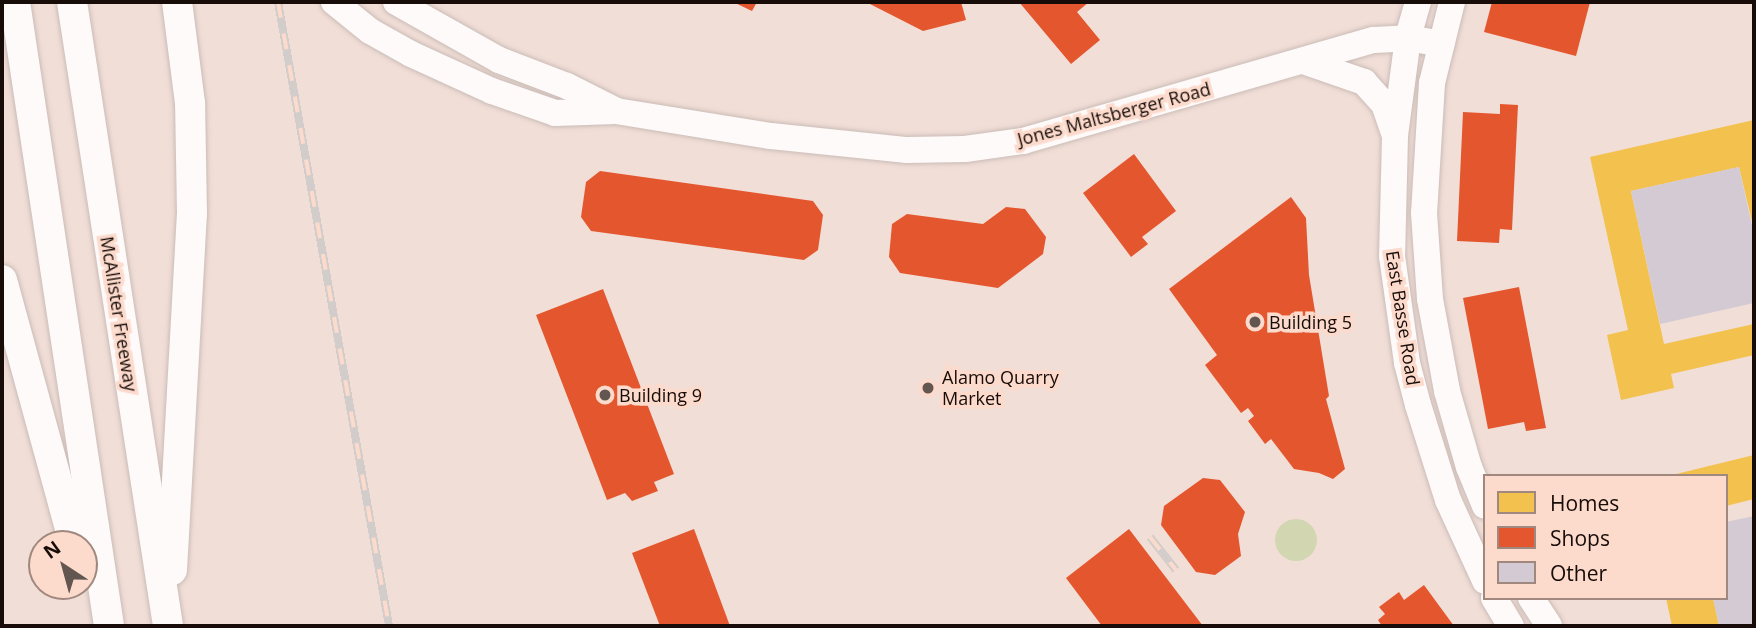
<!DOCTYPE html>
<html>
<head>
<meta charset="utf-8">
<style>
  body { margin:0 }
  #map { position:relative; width:1756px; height:628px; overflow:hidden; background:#f1ded7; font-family:"Open Sans",sans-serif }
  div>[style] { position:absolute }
  .green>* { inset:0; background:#d2d7b2 }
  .round { border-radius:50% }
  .homes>* { inset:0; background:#f2c14e }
  .shops>* { inset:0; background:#e4572e }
  .building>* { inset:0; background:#d4cad3 }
  .roads { filter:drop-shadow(0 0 2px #cbbcb7) drop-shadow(0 0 2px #cbbcb7) }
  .major>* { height:26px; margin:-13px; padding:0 13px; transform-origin:13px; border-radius:13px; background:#fdfaf9 }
  .highway>* { height:30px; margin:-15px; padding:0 15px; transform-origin:15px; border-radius:15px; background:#fdfaf9 }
  .rail>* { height:8px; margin-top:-4px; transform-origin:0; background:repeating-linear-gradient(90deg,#fcdacc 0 16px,#d2cdca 0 32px); box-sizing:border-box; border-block:2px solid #d2cdca }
  .dots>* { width:19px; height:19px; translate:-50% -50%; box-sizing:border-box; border:4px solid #fcdacc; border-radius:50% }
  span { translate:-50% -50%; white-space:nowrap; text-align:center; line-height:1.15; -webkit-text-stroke:7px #fcdacc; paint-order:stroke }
  .street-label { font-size:18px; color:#170c08 }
  .poi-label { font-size:18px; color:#170c08 }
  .left { translate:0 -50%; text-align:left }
  .frame { position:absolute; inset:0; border:4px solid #170c08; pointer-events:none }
  .legend { position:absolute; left:1483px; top:474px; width:245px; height:126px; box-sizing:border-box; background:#fcdacc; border:2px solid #a0887e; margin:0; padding:9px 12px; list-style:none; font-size:21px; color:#170c08 }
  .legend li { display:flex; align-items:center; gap:14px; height:35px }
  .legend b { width:35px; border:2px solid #a0887e }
  .north { position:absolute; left:28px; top:530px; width:70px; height:70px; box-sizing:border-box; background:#fcdacc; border:2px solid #a0887e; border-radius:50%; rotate:324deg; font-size:19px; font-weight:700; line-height:28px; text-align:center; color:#170c08 }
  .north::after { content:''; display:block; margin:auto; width:24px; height:32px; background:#635650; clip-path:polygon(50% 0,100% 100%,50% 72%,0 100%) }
</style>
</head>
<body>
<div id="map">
  <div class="green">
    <i class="round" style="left:1275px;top:519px;width:42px;height:42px"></i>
  </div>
  <div class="homes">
    <i style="clip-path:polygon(1754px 120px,1754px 230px,1739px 167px,1631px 191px,1664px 344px,1754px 324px,1754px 355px,1671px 374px,1674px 388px,1621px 400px,1607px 335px,1628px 330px,1590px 157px)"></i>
    <i style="clip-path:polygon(1754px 455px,1754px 499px,1726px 506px,1726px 476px,1668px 476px)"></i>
    <i style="clip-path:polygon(1666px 598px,1713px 598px,1719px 626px,1672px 626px)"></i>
  </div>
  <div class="shops">
    <i style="clip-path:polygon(733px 2px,757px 2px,752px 11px)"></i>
    <i style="clip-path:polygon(866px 2px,961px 2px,966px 20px,923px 31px)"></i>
    <i style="clip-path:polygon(1019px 2px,1089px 2px,1077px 12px,1100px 40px,1071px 64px)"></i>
    <i style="clip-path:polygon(1492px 2px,1590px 2px,1576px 56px,1484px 32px)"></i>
    <i style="clip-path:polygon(1500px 104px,1518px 105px,1512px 230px,1500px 229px,1499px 243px,1457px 241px,1463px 112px,1500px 114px)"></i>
    <i style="clip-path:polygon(1134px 154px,1176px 211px,1142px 237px,1148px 244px,1131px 257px,1083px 193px)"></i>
    <i style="clip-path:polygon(600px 171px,813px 201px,823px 215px,818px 250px,804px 260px,591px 231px,581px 217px,586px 182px)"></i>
    <i style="clip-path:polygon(1291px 197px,1306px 218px,1309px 275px,1329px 396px,1326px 399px,1345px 469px,1333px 479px,1319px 473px,1294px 469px,1271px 439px,1265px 444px,1248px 421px,1254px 416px,1248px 408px,1241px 413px,1205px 365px,1217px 355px,1169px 289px)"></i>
    <i style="clip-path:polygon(1006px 207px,1025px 209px,1046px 237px,1043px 254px,998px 288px,900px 273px,889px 257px,892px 224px,907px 214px,983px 224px)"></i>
    <i style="clip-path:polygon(1519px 287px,1546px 428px,1526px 431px,1524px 422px,1488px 429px,1463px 298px)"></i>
    <i style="clip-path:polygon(603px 289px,674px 474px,654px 482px,658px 491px,632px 501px,625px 493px,607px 500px,536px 315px)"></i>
    <i style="clip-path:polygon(1203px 478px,1220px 480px,1245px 512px,1238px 534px,1241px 556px,1215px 575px,1196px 572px,1161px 525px,1164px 506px)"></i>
    <i style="clip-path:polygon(694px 529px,730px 626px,660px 626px,632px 553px)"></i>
    <i style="clip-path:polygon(1129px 529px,1203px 626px,1102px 626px,1066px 578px)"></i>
    <i style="clip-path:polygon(1424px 585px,1454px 626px,1382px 626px,1378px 620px,1385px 614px,1379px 607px,1399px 592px,1404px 600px)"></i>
  </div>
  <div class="building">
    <i style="clip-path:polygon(1739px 167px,1754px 235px,1754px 303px,1660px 324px,1631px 191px)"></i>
    <i style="clip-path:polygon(1754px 516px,1754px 626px,1719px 626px,1713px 598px,1726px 598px,1726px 522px)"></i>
  </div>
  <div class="roads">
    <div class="major">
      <i style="left:334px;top:2px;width:46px;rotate:38.9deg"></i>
      <i style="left:370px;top:31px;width:47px;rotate:29.3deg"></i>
      <i style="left:411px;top:54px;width:89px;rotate:24.6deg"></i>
      <i style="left:492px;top:91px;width:67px;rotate:19.2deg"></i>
      <i style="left:555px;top:113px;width:61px;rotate:-1.9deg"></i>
      <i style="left:616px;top:111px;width:157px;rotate:9.2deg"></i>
      <i style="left:771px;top:136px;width:137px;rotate:5.9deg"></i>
      <i style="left:907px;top:150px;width:58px;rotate:-1deg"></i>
      <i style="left:965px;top:149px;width:59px;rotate:-7.9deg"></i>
      <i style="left:1023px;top:141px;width:365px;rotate:-16.1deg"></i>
      <i style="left:1374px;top:40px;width:34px;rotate:-3deg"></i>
      <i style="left:1408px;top:38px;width:34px;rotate:10deg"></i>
      <i style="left:396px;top:2px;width:118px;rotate:29.4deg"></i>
      <i style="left:499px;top:60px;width:73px;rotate:20.9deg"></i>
      <i style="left:567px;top:86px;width:54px;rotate:26.6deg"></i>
      <i style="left:1418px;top:2px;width:37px;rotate:106deg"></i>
      <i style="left:1408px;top:38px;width:99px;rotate:97.6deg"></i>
      <i style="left:1395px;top:136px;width:120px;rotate:91.4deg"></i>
      <i style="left:1392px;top:256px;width:108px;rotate:82deg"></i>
      <i style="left:1407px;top:363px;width:43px;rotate:75.3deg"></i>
      <i style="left:1418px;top:405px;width:100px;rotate:72.5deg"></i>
      <i style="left:1448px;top:500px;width:89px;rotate:65.4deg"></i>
      <i style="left:1452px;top:2px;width:83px;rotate:103.9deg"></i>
      <i style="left:1432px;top:83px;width:130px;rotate:93.5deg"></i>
      <i style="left:1424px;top:213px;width:86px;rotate:86deg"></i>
      <i style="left:1430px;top:299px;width:94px;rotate:79.5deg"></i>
      <i style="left:1447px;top:391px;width:79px;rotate:73.9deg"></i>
      <i style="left:1469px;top:467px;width:42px;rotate:67.7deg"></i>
      <i style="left:1303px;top:61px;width:65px;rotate:19deg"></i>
      <i style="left:1364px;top:82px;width:30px;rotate:48deg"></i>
      <i style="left:1384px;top:104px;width:31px;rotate:71deg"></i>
      <i style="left:1494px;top:598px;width:33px;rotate:59deg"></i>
      <i style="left:1531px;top:598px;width:33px;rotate:57deg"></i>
    </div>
    <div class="highway">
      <i style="left:15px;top:2px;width:631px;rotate:81.43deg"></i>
      <i style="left:72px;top:2px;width:631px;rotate:81.25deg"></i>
      <i style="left:2px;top:280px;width:274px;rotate:74.7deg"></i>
      <i style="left:172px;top:570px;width:357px;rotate:-86.8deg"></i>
      <i style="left:192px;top:214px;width:111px;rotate:-91deg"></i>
      <i style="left:190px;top:103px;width:102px;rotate:-97.3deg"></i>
    </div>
  </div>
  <div class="rail">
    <i style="left:278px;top:2px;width:634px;rotate:79.91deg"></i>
    <i style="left:1150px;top:537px;width:42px;rotate:51.8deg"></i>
  </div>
  <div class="dots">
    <i style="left:1255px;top:322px;background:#635650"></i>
    <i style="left:928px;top:388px;background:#635650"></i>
    <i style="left:605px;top:395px;background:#635650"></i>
  </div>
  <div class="street-label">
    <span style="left:1114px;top:114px;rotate:-15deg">Jones Maltsberger Road</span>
    <span style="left:119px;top:314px;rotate:81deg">McAllister Freeway</span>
    <span style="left:1403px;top:318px;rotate:81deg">East Basse Road</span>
  </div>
  <div class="poi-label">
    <span class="left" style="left:1269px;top:322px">Building 5</span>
    <span class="left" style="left:942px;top:388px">Alamo Quarry<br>Market</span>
    <span class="left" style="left:619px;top:395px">Building 9</span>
  </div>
  <div class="frame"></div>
  <ul class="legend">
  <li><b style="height:19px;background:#f2c14e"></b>Homes</li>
  <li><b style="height:19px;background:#e4572e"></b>Shops</li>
  <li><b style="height:19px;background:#d4cad3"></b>Other</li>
  </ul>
  <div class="north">N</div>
</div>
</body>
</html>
